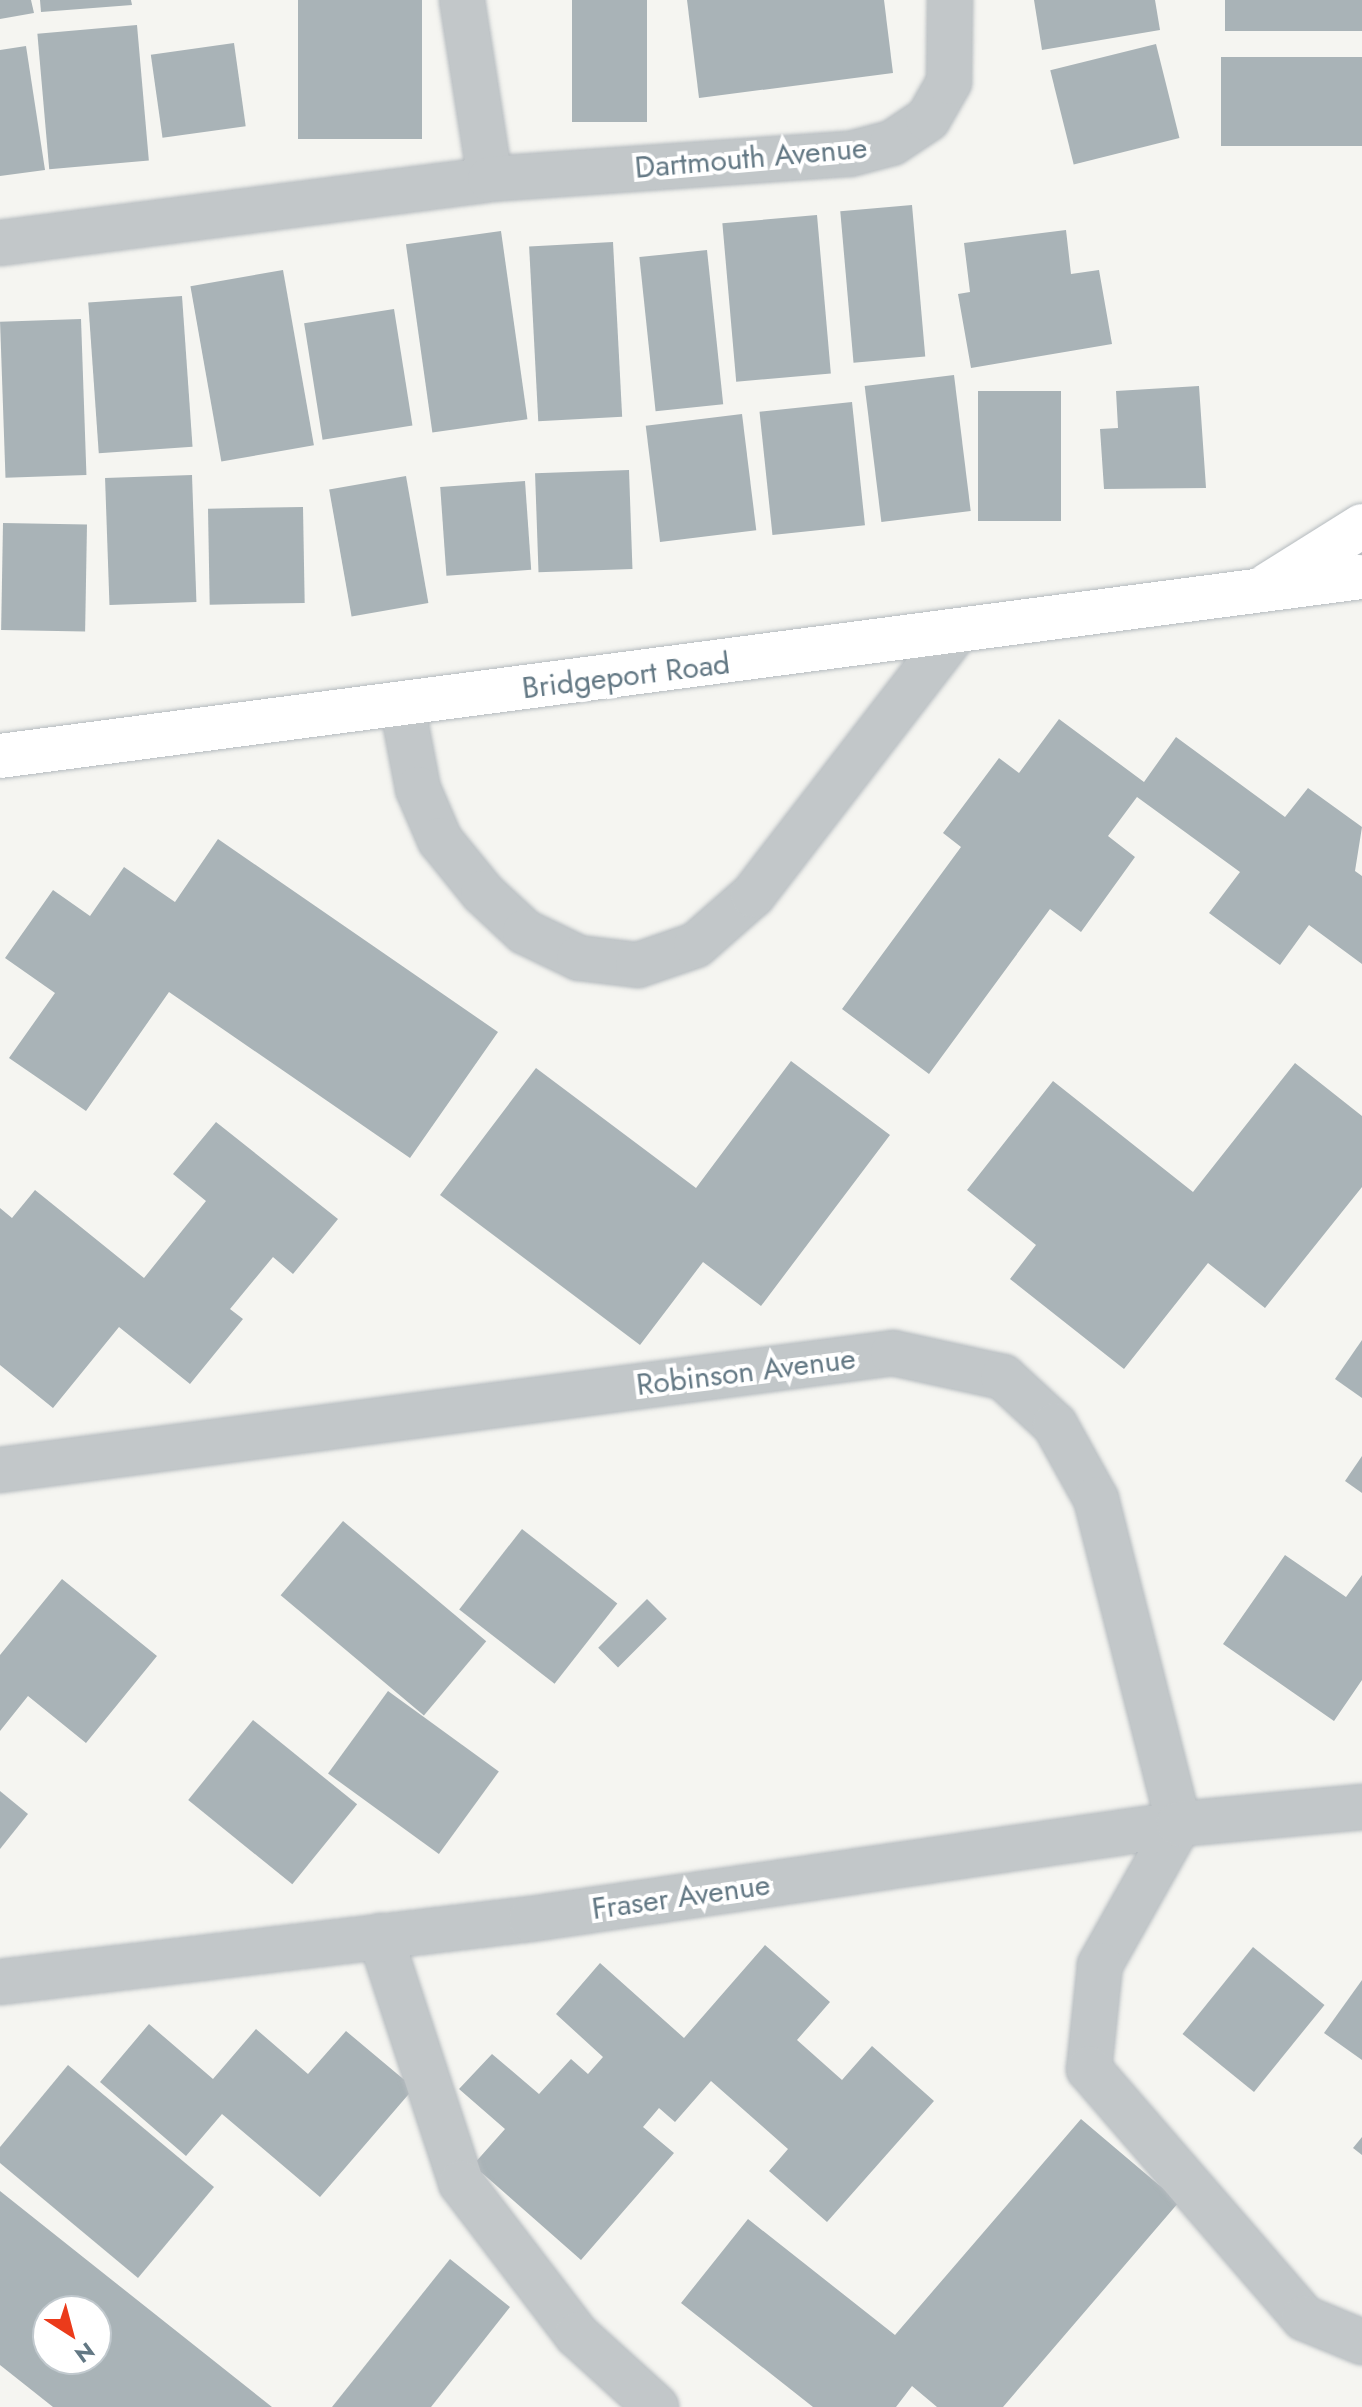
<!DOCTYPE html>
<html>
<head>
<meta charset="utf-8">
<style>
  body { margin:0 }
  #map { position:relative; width:1362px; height:2407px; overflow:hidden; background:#f5f5f1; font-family:Jost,sans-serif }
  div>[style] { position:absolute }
  .building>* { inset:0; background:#a9b3b7; transform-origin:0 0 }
  .roads { filter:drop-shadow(0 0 2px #b4babe) drop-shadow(0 0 2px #b4babe) }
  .street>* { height:44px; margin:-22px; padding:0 22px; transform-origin:22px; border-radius:22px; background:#c2c7c9 }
  .secondary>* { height:44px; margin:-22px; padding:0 22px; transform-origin:22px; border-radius:22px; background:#fff }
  span { translate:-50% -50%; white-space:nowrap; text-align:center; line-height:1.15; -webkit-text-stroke:8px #fff; paint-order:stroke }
  .street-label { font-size:30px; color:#637884 }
  .north { position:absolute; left:32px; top:2295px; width:80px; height:80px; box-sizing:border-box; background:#fff; border:2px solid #c1c9ce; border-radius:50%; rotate:144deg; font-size:22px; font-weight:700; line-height:32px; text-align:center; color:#637884 }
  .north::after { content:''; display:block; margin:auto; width:28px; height:36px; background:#eb3b1b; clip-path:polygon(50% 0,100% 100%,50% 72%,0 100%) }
</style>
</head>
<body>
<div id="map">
  <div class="building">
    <i style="clip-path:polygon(0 0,31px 0,34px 13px,0 19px)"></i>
    <i style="clip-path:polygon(40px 0,131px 0,132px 5px,41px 12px)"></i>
    <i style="left:298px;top:0;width:124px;height:139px"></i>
    <i style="left:572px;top:0;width:75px;height:122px"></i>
    <i style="clip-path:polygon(687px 0,884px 0,893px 73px,699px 98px)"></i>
    <i style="clip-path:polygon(1034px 0,1155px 0,1160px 30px,1042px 50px)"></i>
    <i style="left:1225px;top:0;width:137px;height:31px"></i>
    <i style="left:137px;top:25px;width:136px;height:100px;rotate:85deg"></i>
    <i style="left:234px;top:43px;width:84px;height:84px;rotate:82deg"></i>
    <i style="left:1156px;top:44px;width:97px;height:109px;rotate:76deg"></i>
    <i style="clip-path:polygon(26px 46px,45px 170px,0 176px,0 50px)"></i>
    <i style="left:1362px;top:57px;width:89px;height:141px;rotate:90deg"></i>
    <i style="left:912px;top:205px;width:152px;height:72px;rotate:85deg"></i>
    <i style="left:817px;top:215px;width:159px;height:95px;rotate:85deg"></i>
    <i style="clip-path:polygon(1066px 230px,1071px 274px,1099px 270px,1112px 344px,971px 368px,958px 294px,970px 292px,964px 243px)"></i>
    <i style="left:501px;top:231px;width:190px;height:96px;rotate:82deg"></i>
    <i style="left:613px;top:242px;width:175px;height:84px;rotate:87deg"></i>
    <i style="left:707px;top:250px;width:155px;height:68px;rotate:84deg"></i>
    <i style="left:283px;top:270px;width:178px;height:94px;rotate:80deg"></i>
    <i style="left:182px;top:296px;width:151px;height:94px;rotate:86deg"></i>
    <i style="left:394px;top:309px;width:118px;height:91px;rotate:81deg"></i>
    <i style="left:81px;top:319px;width:156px;height:81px;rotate:88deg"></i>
    <i style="left:954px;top:375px;width:137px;height:90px;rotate:83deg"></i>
    <i style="clip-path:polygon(1199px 386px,1206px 488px,1104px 489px,1100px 429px,1118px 428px,1116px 391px)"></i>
    <i style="left:978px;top:391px;width:83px;height:130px"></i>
    <i style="left:852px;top:402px;width:124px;height:93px;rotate:84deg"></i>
    <i style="left:742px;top:414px;width:117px;height:97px;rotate:83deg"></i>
    <i style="left:629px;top:470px;width:99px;height:94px;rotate:88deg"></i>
    <i style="left:192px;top:475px;width:127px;height:87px;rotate:88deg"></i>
    <i style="left:406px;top:476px;width:129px;height:78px;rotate:80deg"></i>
    <i style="left:525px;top:481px;width:89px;height:85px;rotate:86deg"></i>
    <i style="left:303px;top:507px;width:96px;height:95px;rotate:89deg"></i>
    <i style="left:3px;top:523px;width:84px;height:107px;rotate:1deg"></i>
    <i style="clip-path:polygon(1059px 719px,1144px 782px,1176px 737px,1285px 817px,1308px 788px,1362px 827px,1355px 871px,1362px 876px,1362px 964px,1309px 925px,1280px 965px,1209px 913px,1240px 872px,1137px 797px,1108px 836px,1135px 857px,1081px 932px,1050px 909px,929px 1074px,842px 1009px,961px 847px,943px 833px,999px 758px,1019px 773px)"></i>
    <i style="clip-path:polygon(218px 839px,498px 1032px,410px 1158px,169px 992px,86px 1111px,9px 1058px,55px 993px,5px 958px,53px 890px,90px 916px,124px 867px,175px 902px)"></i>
    <i style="clip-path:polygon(791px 1061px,890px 1135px,761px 1306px,703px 1262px,640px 1345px,440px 1195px,536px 1068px,696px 1188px)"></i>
    <i style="clip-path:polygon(1295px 1063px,1362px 1116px,1362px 1187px,1265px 1308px,1208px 1263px,1124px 1369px,1010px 1279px,1036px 1245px,967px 1190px,1053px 1081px,1193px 1192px)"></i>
    <i style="clip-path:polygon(216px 1122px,338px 1219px,293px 1274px,273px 1257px,230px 1309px,243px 1319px,190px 1384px,119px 1327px,53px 1408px,0 1365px,0 1208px,12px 1218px,35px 1190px,144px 1278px,206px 1201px,173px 1174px)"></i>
    <i style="clip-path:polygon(1362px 1340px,1362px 1398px,1335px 1379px)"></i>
    <i style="clip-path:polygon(1362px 1456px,1362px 1493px,1345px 1481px)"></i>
    <i style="left:343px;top:1521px;width:187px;height:97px;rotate:40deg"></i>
    <i style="left:522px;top:1529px;width:121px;height:102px;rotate:38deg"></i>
    <i style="clip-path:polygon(1285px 1555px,1346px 1597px,1362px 1575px,1362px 1680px,1334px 1721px,1223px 1644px)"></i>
    <i style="clip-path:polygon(62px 1579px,157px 1656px,86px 1743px,28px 1696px,0 1731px,0 1655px)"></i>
    <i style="left:647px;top:1599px;width:28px;height:69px;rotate:45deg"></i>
    <i style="left:388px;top:1691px;width:137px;height:102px;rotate:36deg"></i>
    <i style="left:253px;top:1720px;width:134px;height:103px;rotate:39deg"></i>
    <i style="clip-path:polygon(0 1791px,28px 1814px,0 1849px)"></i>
    <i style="clip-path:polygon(765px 1945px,830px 2002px,797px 2040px,842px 2080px,872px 2046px,934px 2101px,827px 2222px,769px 2171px,788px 2149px,711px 2081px,675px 2122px,659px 2108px,643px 2127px,674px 2153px,581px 2260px,473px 2165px,505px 2129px,459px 2089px,492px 2054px,539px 2094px,571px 2059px,588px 2074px,603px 2057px,556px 2014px,600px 1963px,684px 2038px)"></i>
    <i style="left:1253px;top:1947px;width:92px;height:112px;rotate:39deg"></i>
    <i style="clip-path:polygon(1362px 1980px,1362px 2060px,1324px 2033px)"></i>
    <i style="clip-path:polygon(149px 2024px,213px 2079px,256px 2029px,308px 2074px,346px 2031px,414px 2088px,320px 2197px,222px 2114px,186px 2156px,100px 2082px)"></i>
    <i style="clip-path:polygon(68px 2065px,214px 2187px,138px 2278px,0 2163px,0 2147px)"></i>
    <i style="clip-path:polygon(1081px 2119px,1179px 2202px,1003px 2407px,937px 2407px,912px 2386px,896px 2407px,813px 2407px,681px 2303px,748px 2219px,895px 2335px)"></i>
    <i style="clip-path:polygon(1362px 2137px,1362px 2155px,1353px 2148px)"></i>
    <i style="clip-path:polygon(evenodd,0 2191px,83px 2257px,272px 2407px,53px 2407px,0 2365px,0 2191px,48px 2311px,96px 2311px,96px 2359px,48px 2359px,48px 2311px)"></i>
    <i style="clip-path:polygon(450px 2259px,510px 2307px,431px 2407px,332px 2407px)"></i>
  </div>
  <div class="roads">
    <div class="street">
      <i style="left:462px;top:0;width:181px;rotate:81.1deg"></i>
      <i style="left:0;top:243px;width:494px;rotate:-7.4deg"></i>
      <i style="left:490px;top:179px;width:361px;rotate:-4deg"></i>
      <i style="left:850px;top:154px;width:43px;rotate:-14.7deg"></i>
      <i style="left:892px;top:143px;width:43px;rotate:-33.7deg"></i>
      <i style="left:928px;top:119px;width:43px;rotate:-60.4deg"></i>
      <i style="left:949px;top:82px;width:82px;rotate:-89.3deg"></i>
      <i style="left:402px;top:705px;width:86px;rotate:79.2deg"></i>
      <i style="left:418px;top:789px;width:56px;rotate:66.7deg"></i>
      <i style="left:440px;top:840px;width:68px;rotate:50.9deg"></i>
      <i style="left:483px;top:893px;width:57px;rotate:42.9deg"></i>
      <i style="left:525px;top:932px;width:60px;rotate:25.7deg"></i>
      <i style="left:579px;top:958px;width:59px;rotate:6.8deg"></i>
      <i style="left:638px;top:965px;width:61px;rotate:-19deg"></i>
      <i style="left:696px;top:945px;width:76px;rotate:-41.3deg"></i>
      <i style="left:753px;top:895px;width:329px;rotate:-52.4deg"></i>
      <i style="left:0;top:1470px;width:901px;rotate:-7.46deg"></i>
      <i style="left:893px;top:1353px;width:113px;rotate:12.3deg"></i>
      <i style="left:1003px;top:1377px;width:71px;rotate:42.7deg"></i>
      <i style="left:1055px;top:1425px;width:85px;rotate:61deg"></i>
      <i style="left:1096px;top:1499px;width:335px;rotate:75.7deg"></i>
      <i style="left:1179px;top:1824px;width:162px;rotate:119.3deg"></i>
      <i style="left:1100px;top:1965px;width:105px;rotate:96deg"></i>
      <i style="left:1089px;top:2069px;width:329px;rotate:49.2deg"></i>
      <i style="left:1304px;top:2318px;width:63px;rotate:22.5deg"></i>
      <i style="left:380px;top:1936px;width:260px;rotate:71.8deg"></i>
      <i style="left:461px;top:2183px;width:191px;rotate:52.7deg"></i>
      <i style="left:577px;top:2335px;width:107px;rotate:42.3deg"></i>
      <i style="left:0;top:1982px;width:535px;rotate:-6.77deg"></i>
      <i style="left:531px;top:1919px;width:655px;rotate:-8.34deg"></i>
      <i style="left:1179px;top:1824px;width:184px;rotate:-5.3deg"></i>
    </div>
    <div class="secondary">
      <i style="left:1268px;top:585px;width:111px;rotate:-32.1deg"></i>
      <i style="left:0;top:756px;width:1374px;rotate:-7.49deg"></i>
    </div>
  </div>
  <div class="street-label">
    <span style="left:751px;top:158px;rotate:-5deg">Dartmouth Avenue</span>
    <span style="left:626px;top:676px;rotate:-7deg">Bridgeport Road</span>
    <span style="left:746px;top:1372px;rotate:-7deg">Robinson Avenue</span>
    <span style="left:681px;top:1897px;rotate:-8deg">Fraser Avenue</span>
  </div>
  <div class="north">N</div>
</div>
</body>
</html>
